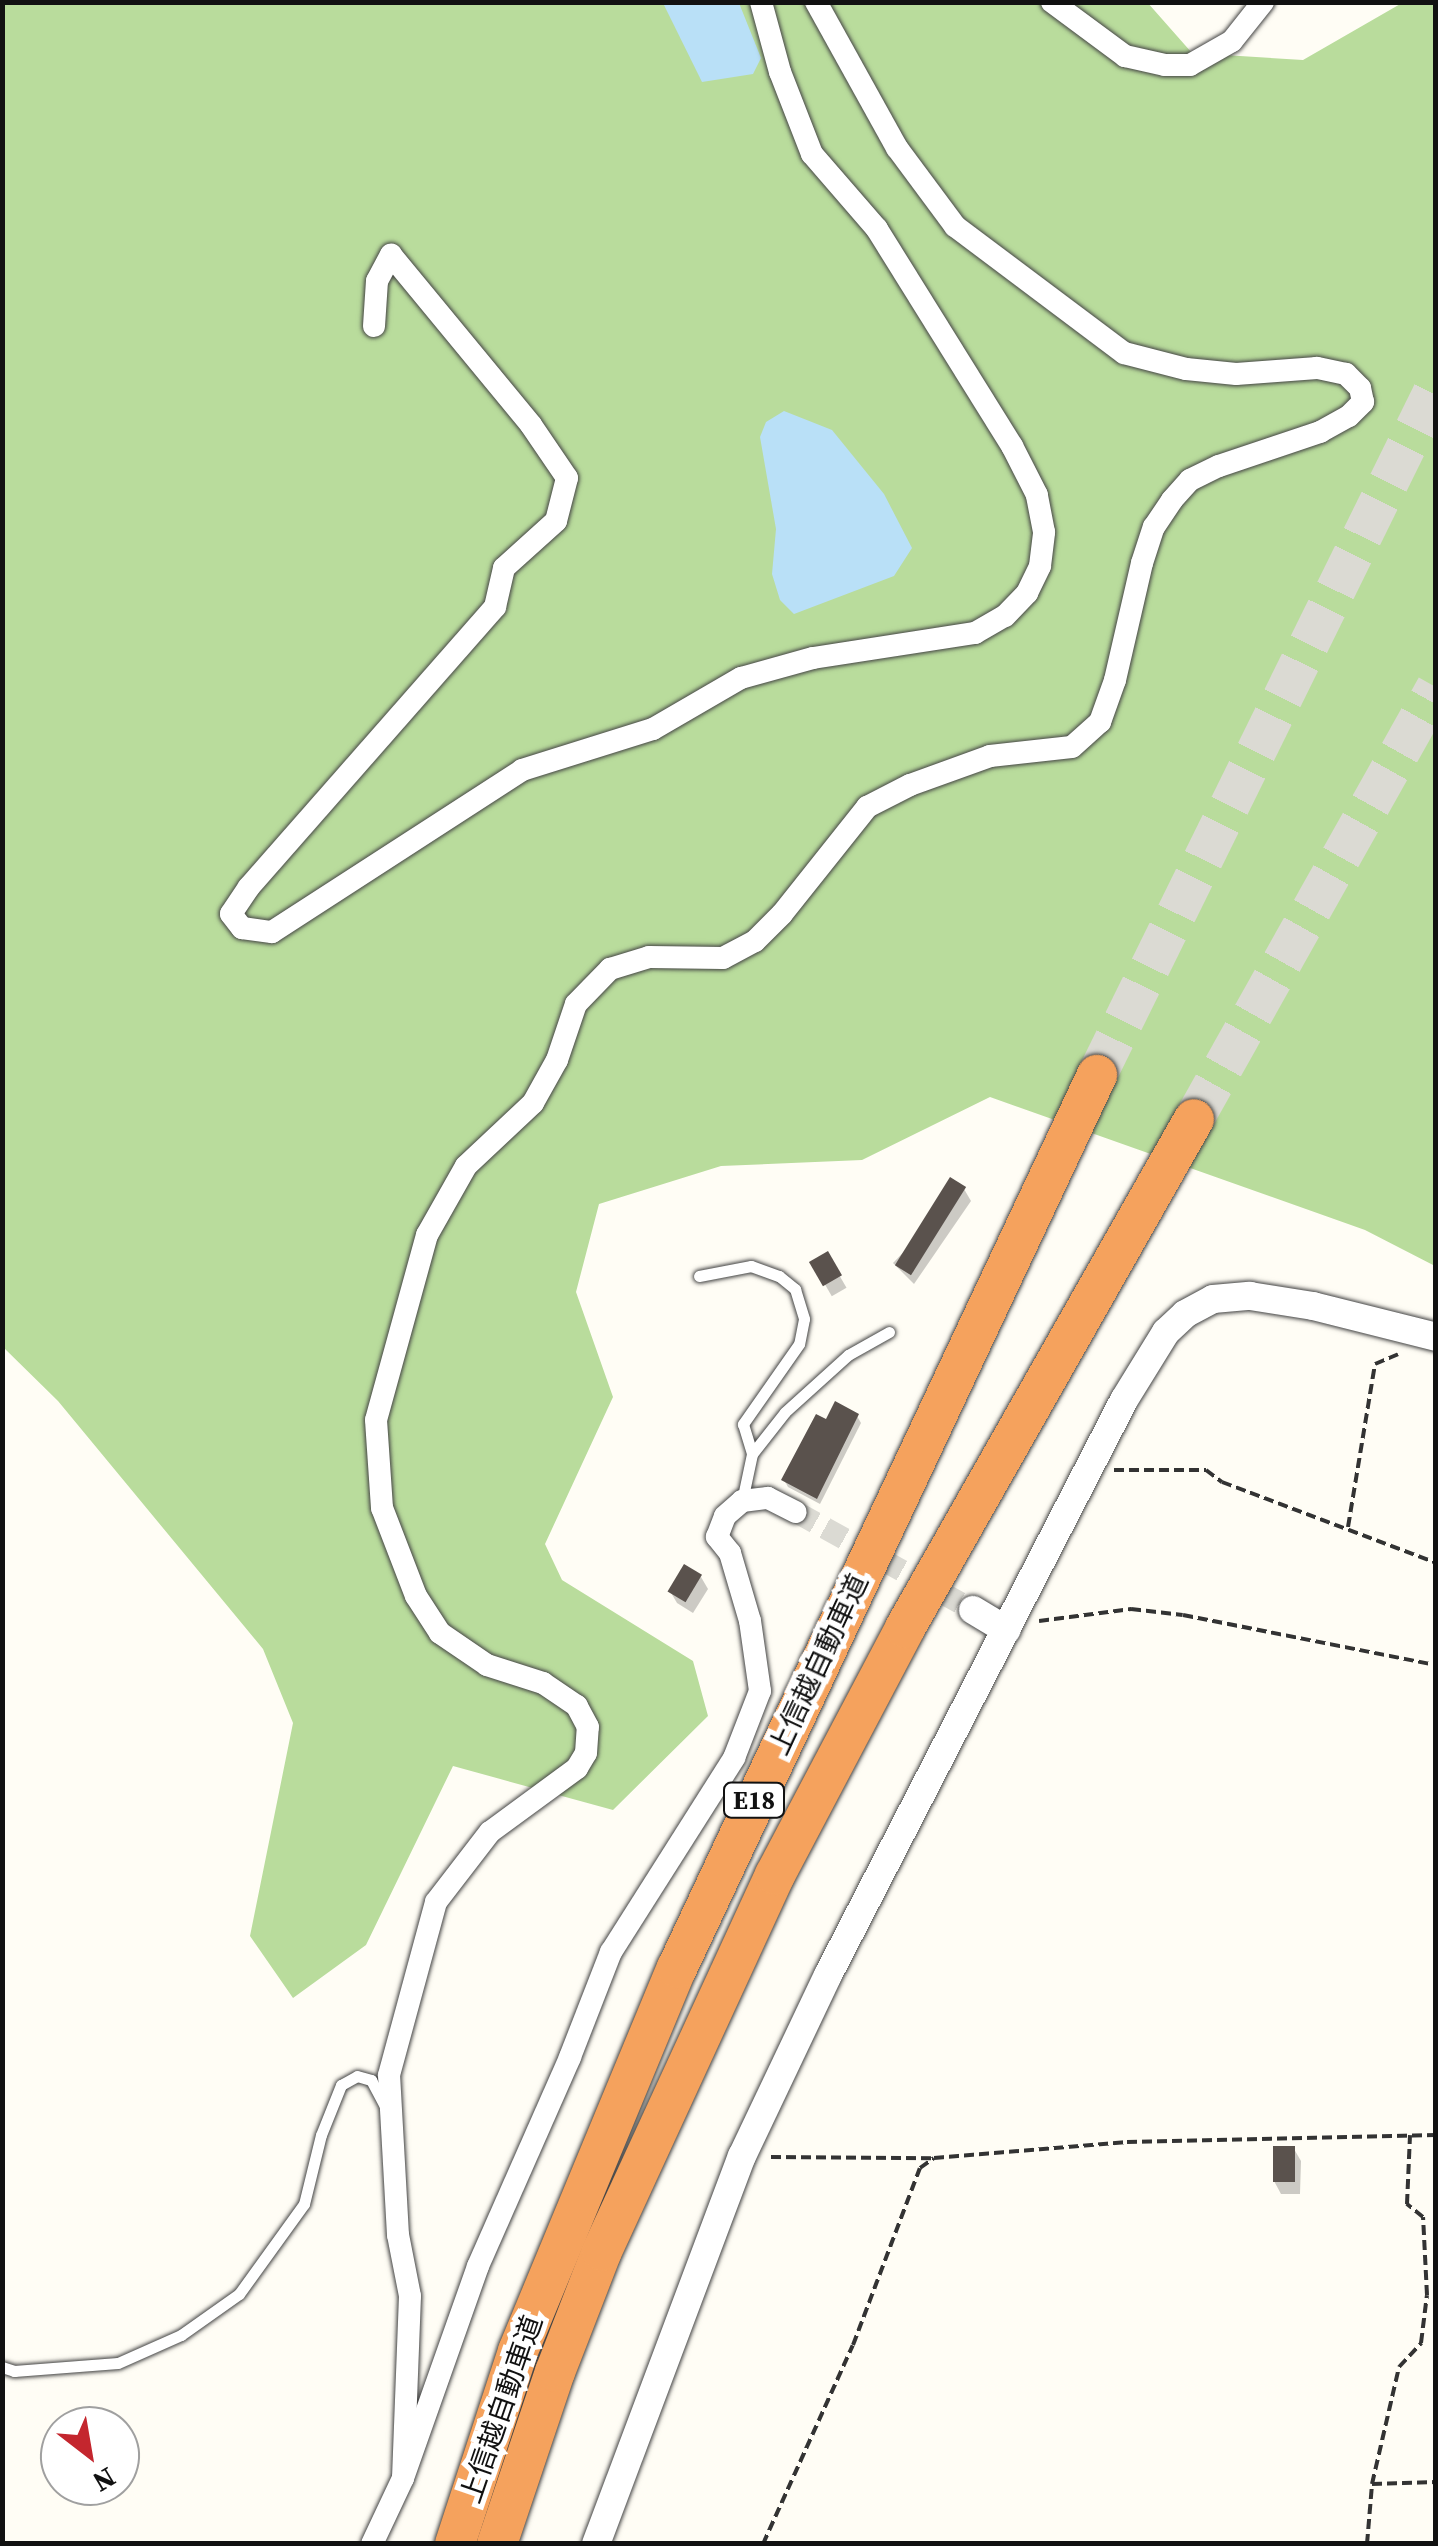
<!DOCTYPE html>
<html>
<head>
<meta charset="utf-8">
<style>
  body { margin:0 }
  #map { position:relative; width:1438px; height:2546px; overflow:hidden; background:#fffdf5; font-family:"Source Serif 4","Noto Sans JP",serif }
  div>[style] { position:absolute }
  .forest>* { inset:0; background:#b9dc9c }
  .water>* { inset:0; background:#b9e0f7 }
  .shadow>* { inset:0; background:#0003; transform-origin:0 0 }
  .building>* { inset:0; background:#5a524d; transform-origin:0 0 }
  .minor-tunnel>* { height:22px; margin-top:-11px; transform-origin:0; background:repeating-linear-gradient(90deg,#dbdad3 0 22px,transparent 0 33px) }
  .motorway-tunnel>* { height:40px; margin-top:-20px; transform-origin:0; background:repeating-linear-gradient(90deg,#dbdad3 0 40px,transparent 0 60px) }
  .path>* { height:4px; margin-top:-2px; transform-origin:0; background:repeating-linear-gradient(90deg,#333 0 10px,transparent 0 15px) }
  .roads { filter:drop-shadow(0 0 2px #444) drop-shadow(0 0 2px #444) }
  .service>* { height:11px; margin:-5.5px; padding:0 5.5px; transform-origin:5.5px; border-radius:5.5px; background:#fff }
  .minor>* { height:22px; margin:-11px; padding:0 11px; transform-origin:11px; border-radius:11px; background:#fff }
  .tertiary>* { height:28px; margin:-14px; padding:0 14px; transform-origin:14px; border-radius:14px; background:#fff }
  .motorway>* { height:40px; margin:-20px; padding:0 20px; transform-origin:20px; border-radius:20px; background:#f5a25d }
  span { translate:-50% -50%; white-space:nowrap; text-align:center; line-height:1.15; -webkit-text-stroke:10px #fff; paint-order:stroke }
  .shield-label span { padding:2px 8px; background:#fff; border:2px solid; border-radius:8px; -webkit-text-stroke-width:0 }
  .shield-label { font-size:25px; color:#111; font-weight:700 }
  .street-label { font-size:28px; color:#111 }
  .frame { position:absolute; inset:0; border:5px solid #111; pointer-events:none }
  .north { position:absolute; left:40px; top:2406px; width:100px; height:100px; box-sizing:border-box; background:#fff; border:2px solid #a0a0a0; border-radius:50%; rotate:149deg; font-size:28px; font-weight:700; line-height:40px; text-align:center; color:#111 }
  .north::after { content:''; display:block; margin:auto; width:35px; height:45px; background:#c4262e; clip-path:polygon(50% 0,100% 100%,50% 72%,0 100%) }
</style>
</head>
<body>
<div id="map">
  <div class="forest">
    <i style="clip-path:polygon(1147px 2px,1192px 53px,1303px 60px,1402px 3px,1435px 3px,1435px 1266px,1365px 1230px,990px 1097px,862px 1160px,721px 1166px,599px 1204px,576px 1292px,613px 1397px,545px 1544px,562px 1580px,693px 1661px,708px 1716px,613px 1810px,453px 1766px,366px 1945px,293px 1998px,250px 1936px,293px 1723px,263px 1649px,58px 1401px,3px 1347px,2px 3px)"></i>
  </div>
  <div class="water">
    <i style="clip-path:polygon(663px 3px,739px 3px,761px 58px,753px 74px,702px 82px)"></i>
    <i style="clip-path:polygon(784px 411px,832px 430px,884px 494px,912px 548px,894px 576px,794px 614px,780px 600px,772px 574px,776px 529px,760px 437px,766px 422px)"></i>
  </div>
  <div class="shadow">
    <i style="clip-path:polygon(964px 1189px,971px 1201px,914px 1284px,893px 1263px)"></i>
    <i style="left:827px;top:1254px;width:39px;height:17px;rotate:60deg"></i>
    <i style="clip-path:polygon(857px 1416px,861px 1423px,820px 1504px,788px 1487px,784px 1480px,827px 1422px)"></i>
    <i style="clip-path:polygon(701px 1577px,708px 1589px,693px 1613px,677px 1603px,670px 1591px)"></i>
    <i style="clip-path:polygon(1294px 2149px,1301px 2161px,1300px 2194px,1281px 2194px,1274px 2181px)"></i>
  </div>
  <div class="building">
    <i style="left:950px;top:1177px;width:19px;height:104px;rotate:32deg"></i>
    <i style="left:828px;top:1251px;width:28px;height:22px;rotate:60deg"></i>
    <i style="clip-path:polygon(835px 1401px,859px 1414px,817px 1499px,781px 1480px,816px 1414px,826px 1419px)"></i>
    <i style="left:684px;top:1564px;width:21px;height:32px;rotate:31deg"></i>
    <i style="left:1273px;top:2146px;width:22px;height:36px"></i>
  </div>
  <div class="minor-tunnel">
    <i style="left:796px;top:1512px;width:202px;rotate:29deg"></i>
  </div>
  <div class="motorway-tunnel">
    <i style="left:1097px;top:1075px;width:768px;rotate:-63.8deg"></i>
    <i style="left:1194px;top:1119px;width:495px;rotate:-60.7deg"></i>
  </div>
  <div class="path">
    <i style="left:1114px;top:1470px;width:92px"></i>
    <i style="left:1206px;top:1470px;width:20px;rotate:37deg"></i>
    <i style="left:1222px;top:1482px;width:229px;rotate:20.7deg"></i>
    <i style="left:1348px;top:1527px;width:165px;rotate:-80.6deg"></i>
    <i style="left:1375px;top:1364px;width:25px;rotate:-23deg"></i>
    <i style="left:1039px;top:1621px;width:93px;rotate:-7.4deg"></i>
    <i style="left:1131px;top:1609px;width:52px;rotate:6.6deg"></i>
    <i style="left:1183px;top:1615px;width:258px;rotate:11.2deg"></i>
    <i style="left:771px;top:2157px;width:163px;rotate:0.4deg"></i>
    <i style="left:934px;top:2158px;width:194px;rotate:-4.7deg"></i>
    <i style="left:1127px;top:2142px;width:309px;rotate:-1.3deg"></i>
    <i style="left:1372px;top:2484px;width:64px;rotate:-1.8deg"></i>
    <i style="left:763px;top:2544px;width:218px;rotate:-65.7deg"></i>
    <i style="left:853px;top:2345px;width:189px;rotate:-69.3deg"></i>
    <i style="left:920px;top:2168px;width:17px;rotate:-36deg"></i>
    <i style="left:1367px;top:2544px;width:60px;rotate:-85.2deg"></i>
    <i style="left:1372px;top:2484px;width:120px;rotate:-77deg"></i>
    <i style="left:1399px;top:2367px;width:33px;rotate:-47deg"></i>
    <i style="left:1421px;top:2343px;width:48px;rotate:-82.9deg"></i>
    <i style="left:1427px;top:2295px;width:78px;rotate:-92.9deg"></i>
    <i style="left:1423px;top:2217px;width:21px;rotate:-141deg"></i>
    <i style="left:1407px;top:2204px;width:69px;rotate:-87.5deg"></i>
  </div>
  <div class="roads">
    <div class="service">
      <i style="left:699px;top:1276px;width:53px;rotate:-10.9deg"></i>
      <i style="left:751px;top:1266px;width:30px;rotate:20deg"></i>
      <i style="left:779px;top:1276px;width:21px;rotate:39deg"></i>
      <i style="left:795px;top:1289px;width:31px;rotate:73deg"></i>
      <i style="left:804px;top:1319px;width:25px;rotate:101deg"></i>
      <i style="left:799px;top:1344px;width:98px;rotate:125deg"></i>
      <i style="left:743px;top:1424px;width:31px;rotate:73deg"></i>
      <i style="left:752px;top:1454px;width:48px;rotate:102deg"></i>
      <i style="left:752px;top:1454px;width:53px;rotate:-51.8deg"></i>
      <i style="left:785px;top:1412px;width:85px;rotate:-42.1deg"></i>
      <i style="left:848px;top:1355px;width:47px;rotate:-29.3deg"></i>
      <i style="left:2px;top:2367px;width:13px;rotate:18deg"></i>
      <i style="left:14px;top:2371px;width:104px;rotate:-4.4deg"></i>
      <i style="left:118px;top:2363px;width:69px;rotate:-24deg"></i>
      <i style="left:181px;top:2335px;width:71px;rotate:-35.3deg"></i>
      <i style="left:239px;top:2294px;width:111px;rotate:-54.2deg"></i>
      <i style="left:304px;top:2204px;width:71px;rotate:-76.2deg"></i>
      <i style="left:321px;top:2135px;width:54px;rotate:-68.2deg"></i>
      <i style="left:341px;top:2085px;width:18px;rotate:-29deg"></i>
      <i style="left:357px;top:2076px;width:15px;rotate:16deg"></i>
      <i style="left:371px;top:2080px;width:30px;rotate:62deg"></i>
    </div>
    <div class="minor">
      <i style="left:1052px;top:2px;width:91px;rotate:36.5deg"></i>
      <i style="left:1125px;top:56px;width:41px;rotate:12.7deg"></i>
      <i style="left:1165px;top:65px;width:25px"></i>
      <i style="left:1190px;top:65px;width:48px;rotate:-29.7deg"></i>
      <i style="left:1232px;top:41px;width:50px;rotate:-51.5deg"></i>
      <i style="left:374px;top:326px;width:45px;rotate:-86.2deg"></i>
      <i style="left:377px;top:281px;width:30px;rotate:-62deg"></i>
      <i style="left:391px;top:255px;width:220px;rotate:50.5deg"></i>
      <i style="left:531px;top:425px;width:64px;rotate:55.8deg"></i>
      <i style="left:567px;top:478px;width:44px;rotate:104.3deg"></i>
      <i style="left:556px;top:521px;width:70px;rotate:137.9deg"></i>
      <i style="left:504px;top:568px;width:40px;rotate:103deg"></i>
      <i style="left:495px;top:607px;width:373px;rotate:131.3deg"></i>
      <i style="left:249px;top:887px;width:32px;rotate:124deg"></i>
      <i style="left:231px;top:914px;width:18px;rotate:52deg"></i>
      <i style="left:242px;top:928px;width:30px;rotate:8deg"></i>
      <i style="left:272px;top:932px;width:298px;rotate:-32.9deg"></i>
      <i style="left:522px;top:770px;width:137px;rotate:-17.4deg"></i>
      <i style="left:653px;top:729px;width:102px;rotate:-30.1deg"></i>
      <i style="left:741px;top:678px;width:75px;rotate:-15.5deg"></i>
      <i style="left:813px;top:658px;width:164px;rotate:-8.8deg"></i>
      <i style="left:975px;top:633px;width:34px;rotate:-30deg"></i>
      <i style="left:1005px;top:616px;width:32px;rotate:-46deg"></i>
      <i style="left:1027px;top:593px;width:30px;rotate:-64deg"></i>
      <i style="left:1040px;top:566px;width:34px;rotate:-83deg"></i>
      <i style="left:1044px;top:532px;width:38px;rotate:-101deg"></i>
      <i style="left:1037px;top:495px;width:55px;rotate:-117deg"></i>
      <i style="left:1012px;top:446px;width:256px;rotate:-121.9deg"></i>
      <i style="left:877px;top:229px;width:99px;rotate:-130.9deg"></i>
      <i style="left:812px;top:154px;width:88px;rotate:-111.3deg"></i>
      <i style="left:780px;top:72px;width:73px;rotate:-105.2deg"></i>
      <i style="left:403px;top:2478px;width:182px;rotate:-87.8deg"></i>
      <i style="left:410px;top:2296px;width:62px;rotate:-101.1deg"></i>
      <i style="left:398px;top:2235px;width:160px;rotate:-93.2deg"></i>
      <i style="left:389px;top:2075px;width:179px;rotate:-74.8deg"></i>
      <i style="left:436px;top:1902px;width:88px;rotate:-52.4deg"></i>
      <i style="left:490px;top:1832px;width:108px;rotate:-36.3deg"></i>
      <i style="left:577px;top:1768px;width:17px;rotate:-59deg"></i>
      <i style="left:586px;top:1753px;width:26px;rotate:-86deg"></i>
      <i style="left:588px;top:1727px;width:24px;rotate:-118deg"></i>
      <i style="left:577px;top:1706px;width:41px;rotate:-145.9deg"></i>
      <i style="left:543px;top:1683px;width:59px;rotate:-162.2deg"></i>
      <i style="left:487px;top:1665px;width:57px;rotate:-145.8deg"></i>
      <i style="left:440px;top:1633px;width:44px;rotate:-123deg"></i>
      <i style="left:416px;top:1596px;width:94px;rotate:-111.1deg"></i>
      <i style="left:382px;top:1508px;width:88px;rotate:-93.9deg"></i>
      <i style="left:376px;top:1420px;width:192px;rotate:-74.6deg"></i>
      <i style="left:427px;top:1235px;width:79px;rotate:-60.5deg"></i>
      <i style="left:466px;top:1166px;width:92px;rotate:-43.2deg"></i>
      <i style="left:533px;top:1103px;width:49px;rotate:-60.8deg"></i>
      <i style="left:557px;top:1060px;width:59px;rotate:-71.3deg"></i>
      <i style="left:576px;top:1004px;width:49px;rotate:-45.8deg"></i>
      <i style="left:610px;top:969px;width:41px;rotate:-17.1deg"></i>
      <i style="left:649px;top:957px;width:74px;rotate:0.8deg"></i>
      <i style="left:723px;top:958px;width:36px;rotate:-28deg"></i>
      <i style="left:755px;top:941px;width:38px;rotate:-45deg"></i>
      <i style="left:782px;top:914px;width:137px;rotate:-51.5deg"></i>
      <i style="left:867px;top:807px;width:48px;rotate:-27.1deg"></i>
      <i style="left:910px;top:785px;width:85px;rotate:-19.9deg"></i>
      <i style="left:990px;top:756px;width:82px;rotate:-6.3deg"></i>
      <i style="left:1072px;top:747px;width:38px;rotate:-42deg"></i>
      <i style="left:1100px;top:722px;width:45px;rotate:-70.3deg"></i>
      <i style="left:1115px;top:680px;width:120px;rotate:-77deg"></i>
      <i style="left:1142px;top:563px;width:38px;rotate:-72deg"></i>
      <i style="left:1154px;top:527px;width:32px;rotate:-56deg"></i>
      <i style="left:1172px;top:500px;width:27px;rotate:-48deg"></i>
      <i style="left:1190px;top:480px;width:32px;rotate:-26deg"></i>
      <i style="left:1219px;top:466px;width:107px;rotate:-18.6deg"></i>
      <i style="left:1320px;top:432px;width:33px;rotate:-29deg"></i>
      <i style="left:1349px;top:416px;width:20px;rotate:-45deg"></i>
      <i style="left:1363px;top:402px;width:14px;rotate:-102deg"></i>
      <i style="left:1360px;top:388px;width:20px;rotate:-135deg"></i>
      <i style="left:1346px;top:374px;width:30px;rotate:-168deg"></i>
      <i style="left:1317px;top:368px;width:81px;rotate:175.8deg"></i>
      <i style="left:1236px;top:374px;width:50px;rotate:-174.3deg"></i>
      <i style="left:1186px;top:369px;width:64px;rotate:-165.5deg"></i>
      <i style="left:1124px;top:353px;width:211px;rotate:-143.1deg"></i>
      <i style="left:955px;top:226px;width:97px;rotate:-126.6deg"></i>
      <i style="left:897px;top:148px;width:167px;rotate:-119deg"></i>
      <i style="left:372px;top:2544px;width:73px;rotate:-64.8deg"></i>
      <i style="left:403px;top:2478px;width:225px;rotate:-70.5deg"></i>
      <i style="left:478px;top:2266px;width:228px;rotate:-66.2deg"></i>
      <i style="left:570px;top:2057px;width:113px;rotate:-68.7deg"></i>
      <i style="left:611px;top:1952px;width:230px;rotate:-57.6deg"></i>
      <i style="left:734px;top:1758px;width:72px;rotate:-68.8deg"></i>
      <i style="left:760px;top:1691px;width:71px;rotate:-98.1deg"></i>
      <i style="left:750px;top:1621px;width:71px;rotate:-106.4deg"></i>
      <i style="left:730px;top:1553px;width:21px;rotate:-129deg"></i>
      <i style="left:717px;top:1537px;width:22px;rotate:-69deg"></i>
      <i style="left:725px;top:1516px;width:23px;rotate:-41deg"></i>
      <i style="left:742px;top:1501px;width:26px;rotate:-7deg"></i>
      <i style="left:768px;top:1498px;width:31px;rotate:27deg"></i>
    </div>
    <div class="tertiary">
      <i style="left:973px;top:1610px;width:39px;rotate:31deg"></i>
      <i style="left:596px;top:2544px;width:415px;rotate:-69.4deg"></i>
      <i style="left:742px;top:2156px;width:200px;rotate:-64.6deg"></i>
      <i style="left:828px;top:1975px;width:647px;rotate:-62.76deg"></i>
      <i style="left:1124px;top:1400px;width:80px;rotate:-58.3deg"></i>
      <i style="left:1166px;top:1332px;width:26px;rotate:-43deg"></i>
      <i style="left:1185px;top:1314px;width:32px;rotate:-28deg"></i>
      <i style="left:1213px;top:1299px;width:37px;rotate:-5deg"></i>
      <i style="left:1250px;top:1296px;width:64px;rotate:9deg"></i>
      <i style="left:1313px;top:1306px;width:127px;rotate:14.1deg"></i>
    </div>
    <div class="motorway">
      <i style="left:455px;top:2544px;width:203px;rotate:-71.9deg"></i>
      <i style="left:518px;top:2351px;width:415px;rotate:-67.5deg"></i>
      <i style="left:677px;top:1968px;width:987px;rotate:-64.81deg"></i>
      <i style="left:497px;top:2544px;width:182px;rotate:-71.4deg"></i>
      <i style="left:555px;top:2372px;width:130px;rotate:-68.8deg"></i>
      <i style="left:602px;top:2251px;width:414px;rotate:-65.3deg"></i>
      <i style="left:775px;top:1875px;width:279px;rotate:-62.2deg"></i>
      <i style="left:905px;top:1628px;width:585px;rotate:-60.41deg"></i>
    </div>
  </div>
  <div class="shield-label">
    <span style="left:754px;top:1800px">E18</span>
  </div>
  <div class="street-label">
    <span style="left:818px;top:1664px;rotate:-65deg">上信越自動車道</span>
    <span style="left:501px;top:2409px;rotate:-71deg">上信越自動車道</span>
  </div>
  <div class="frame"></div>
  <div class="north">N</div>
</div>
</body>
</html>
